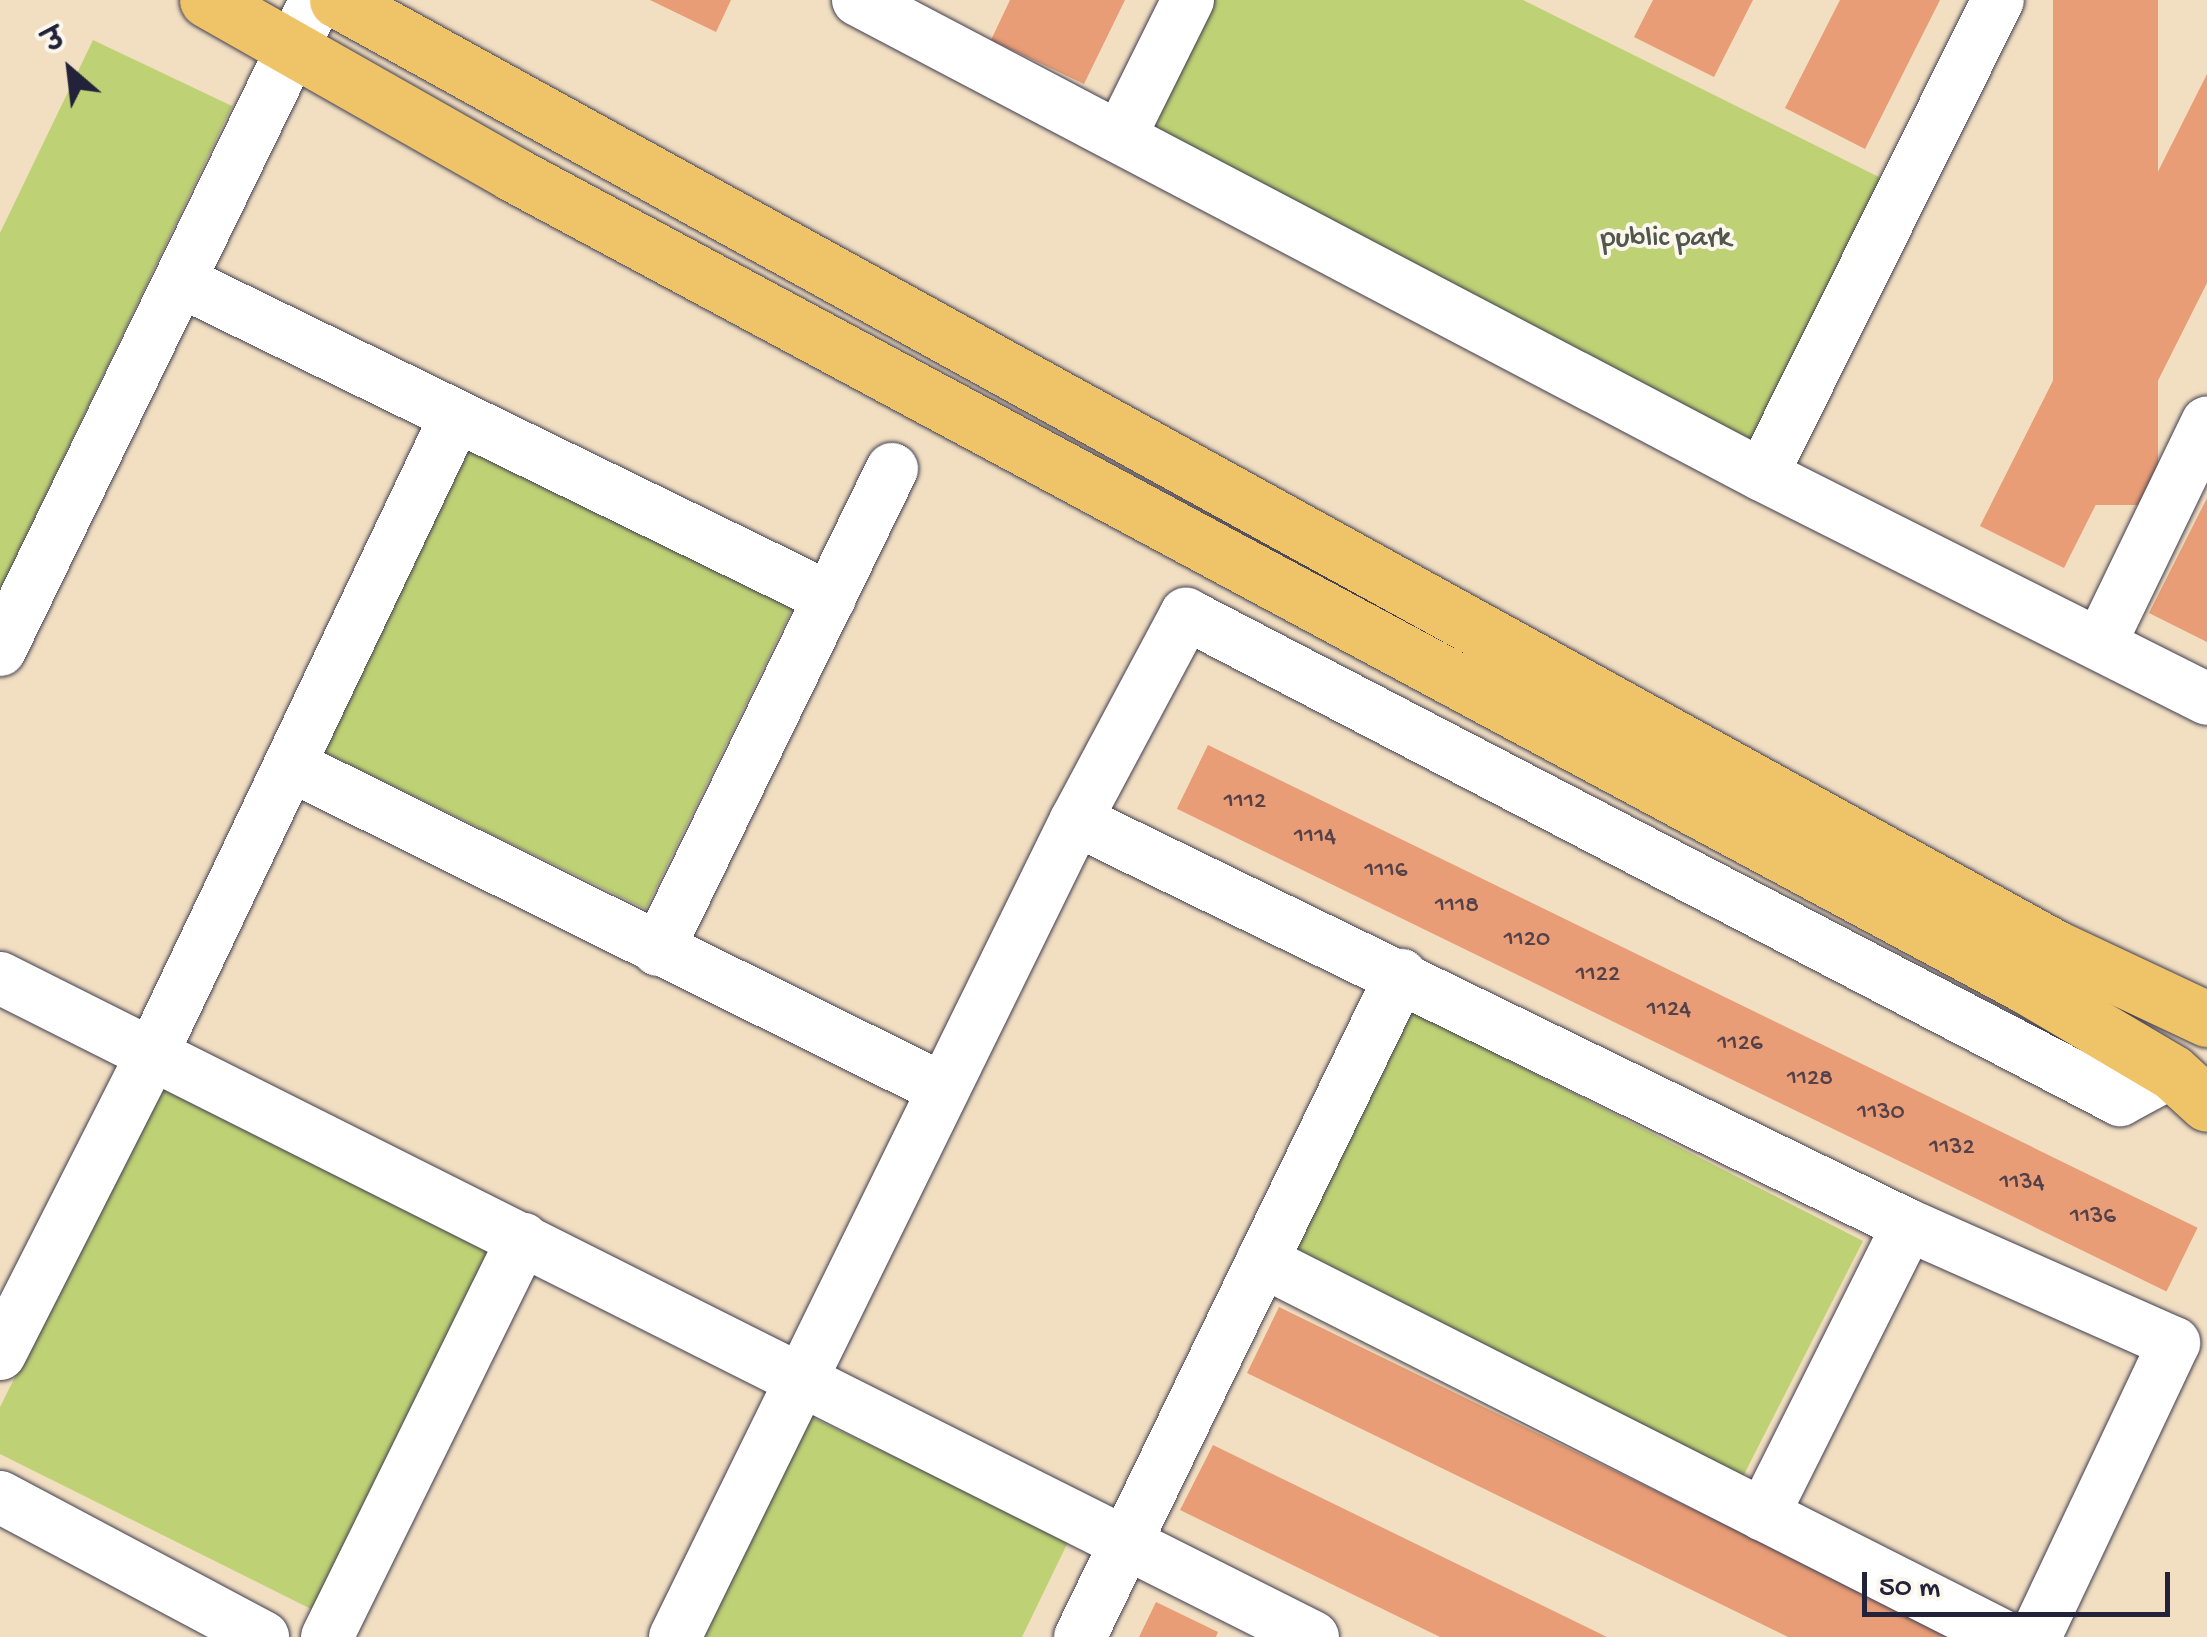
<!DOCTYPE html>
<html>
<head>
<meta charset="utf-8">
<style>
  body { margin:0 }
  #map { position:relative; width:2207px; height:1637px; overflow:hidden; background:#f2dfc2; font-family:"Gochi Hand","Playpen Sans Deva",sans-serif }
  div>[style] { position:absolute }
  .green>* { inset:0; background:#bed275; transform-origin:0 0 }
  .building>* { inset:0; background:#e89d76; transform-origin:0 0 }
  .roads { filter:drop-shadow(0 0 2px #413e4f) drop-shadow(0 0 2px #413e4f) }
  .minor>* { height:52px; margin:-26px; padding:0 26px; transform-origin:26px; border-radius:26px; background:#fff }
  .major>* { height:55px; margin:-27.5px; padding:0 27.5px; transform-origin:27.5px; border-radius:27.5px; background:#efc469 }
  span { translate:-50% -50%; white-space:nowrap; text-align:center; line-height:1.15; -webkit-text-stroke:8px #fbf7ec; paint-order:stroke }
  .number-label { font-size:25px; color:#54414a }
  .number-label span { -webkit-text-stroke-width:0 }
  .park-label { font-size:30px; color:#51574c }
  .north { position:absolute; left:20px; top:20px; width:100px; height:100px; -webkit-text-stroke:8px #fbf7ec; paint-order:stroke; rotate:332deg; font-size:28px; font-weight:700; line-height:40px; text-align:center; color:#22223b }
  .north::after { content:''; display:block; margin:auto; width:35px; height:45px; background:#22223b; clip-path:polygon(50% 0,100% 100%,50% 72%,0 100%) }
  .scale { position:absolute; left:1862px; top:1572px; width:308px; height:45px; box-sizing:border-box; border:5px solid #22223b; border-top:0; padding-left:12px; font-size:30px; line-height:35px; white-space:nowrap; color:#22223b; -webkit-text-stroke:8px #fbf7ec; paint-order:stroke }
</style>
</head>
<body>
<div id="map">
  <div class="green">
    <i style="clip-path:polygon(1209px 0,1523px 0,1887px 181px,1752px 458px,1142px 131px)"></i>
    <i style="clip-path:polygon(93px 40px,232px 106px,0 590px,0 233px)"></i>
    <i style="left:469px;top:450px;width:360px;height:335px;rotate:26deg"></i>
    <i style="left:1406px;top:1008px;width:513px;height:264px;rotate:27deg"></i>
    <i style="clip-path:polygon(164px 1080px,499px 1247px,315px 1611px,0 1454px,0 1407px)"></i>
    <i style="clip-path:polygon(811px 1417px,1069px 1540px,1022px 1637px,704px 1637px)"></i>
  </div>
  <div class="building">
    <i style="clip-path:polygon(650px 0,731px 0,716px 32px)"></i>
    <i style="clip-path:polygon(1010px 0,1125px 0,1084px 84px,991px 40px)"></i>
    <i style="clip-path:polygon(1653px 0,1753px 0,1714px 77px,1634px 37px)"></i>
    <i style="clip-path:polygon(1840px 0,1940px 0,1865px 149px,1785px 108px)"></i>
    <i style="left:2053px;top:0;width:105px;height:505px"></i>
    <i style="clip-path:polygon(2207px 74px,2207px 283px,2064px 568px,1980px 526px)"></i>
    <i style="clip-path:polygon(2207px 498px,2207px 642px,2149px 613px)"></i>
    <i style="left:1208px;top:745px;width:1101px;height:71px;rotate:26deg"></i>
    <i style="clip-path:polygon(1279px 1307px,1955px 1637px,1788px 1637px,1247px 1373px)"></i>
    <i style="clip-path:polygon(1213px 1445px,1607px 1637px,1440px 1637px,1180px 1510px)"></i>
    <i style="clip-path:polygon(1156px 1602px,1218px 1632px,1216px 1637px,1139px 1637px)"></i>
  </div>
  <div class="roads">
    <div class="minor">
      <i style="left:858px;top:0;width:1021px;rotate:27.72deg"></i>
      <i style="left:1762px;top:475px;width:498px;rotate:26.7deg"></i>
      <i style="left:1120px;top:137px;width:153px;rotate:-63.6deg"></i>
      <i style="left:180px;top:281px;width:723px;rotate:26deg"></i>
      <i style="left:1762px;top:475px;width:530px;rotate:-63.58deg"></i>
      <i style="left:2100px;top:644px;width:246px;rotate:-64.2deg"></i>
      <i style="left:0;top:650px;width:723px;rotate:-64.07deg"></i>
      <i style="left:290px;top:765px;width:729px;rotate:26.39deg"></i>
      <i style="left:1076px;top:820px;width:925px;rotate:25.96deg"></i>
      <i style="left:1908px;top:1225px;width:291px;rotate:23.9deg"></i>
      <i style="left:2174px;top:1343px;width:325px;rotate:115.3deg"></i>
      <i style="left:658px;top:950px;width:535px;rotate:-64.06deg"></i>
      <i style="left:0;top:978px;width:1469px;rotate:26.65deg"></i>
      <i style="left:1262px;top:1261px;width:833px;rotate:26.84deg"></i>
      <i style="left:0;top:1354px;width:339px;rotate:-63.1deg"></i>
      <i style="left:153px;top:1052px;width:704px;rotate:-64.53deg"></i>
      <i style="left:0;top:1497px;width:298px;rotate:28deg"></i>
      <i style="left:1763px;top:1515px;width:324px;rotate:-63.4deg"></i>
      <i style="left:327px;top:1637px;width:444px;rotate:-63.8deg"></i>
      <i style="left:675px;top:1637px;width:910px;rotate:-63.86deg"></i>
      <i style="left:1076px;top:820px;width:234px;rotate:-61.9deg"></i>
      <i style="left:1186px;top:614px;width:1053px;rotate:27.49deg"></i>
      <i style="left:2120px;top:1100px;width:59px;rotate:-28.3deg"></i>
      <i style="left:1080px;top:1637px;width:736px;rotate:-64.13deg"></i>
    </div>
    <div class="major">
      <i style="left:207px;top:0;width:352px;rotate:29.6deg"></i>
      <i style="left:513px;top:174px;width:1719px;rotate:28.22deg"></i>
      <i style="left:2028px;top:987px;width:167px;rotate:30.6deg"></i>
      <i style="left:2172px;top:1072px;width:47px;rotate:42.4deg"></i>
      <i style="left:337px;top:0;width:1963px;rotate:28.88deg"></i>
      <i style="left:2056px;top:948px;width:167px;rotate:25.2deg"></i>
    </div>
  </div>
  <div class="number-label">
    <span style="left:1245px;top:803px">1112</span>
    <span style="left:1315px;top:838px">1114</span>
    <span style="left:1386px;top:872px">1116</span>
    <span style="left:1457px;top:907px">1118</span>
    <span style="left:1527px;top:941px">1120</span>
    <span style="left:1598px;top:976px">1122</span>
    <span style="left:1669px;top:1011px">1124</span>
    <span style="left:1740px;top:1045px">1126</span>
    <span style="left:1810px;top:1080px">1128</span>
    <span style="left:1881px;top:1114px">1130</span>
    <span style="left:1952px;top:1149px">1132</span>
    <span style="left:2022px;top:1184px">1134</span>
    <span style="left:2093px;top:1218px">1136</span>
  </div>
  <div class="park-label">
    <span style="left:1666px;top:240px">public park</span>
  </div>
  <div class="north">उ</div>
  <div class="scale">50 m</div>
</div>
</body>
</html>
